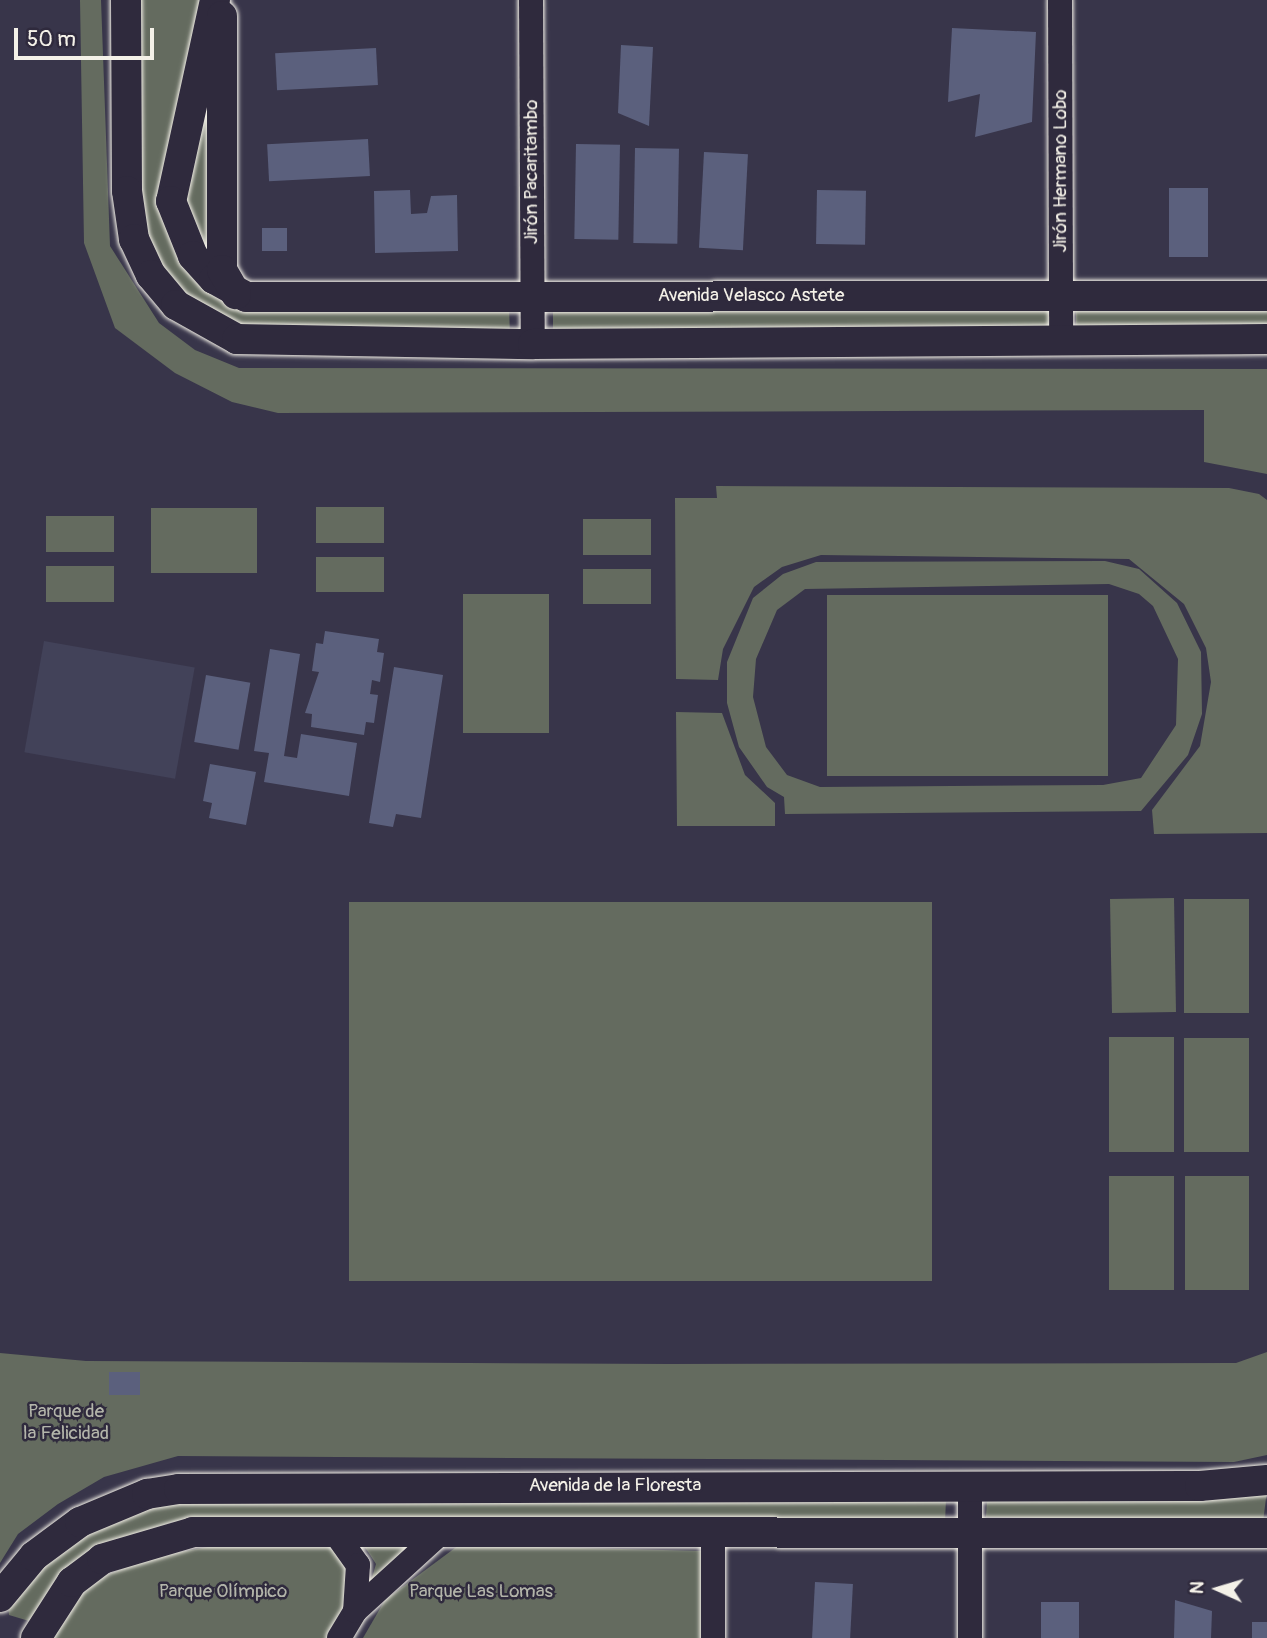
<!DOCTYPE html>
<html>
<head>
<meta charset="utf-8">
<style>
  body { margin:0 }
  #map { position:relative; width:1267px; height:1638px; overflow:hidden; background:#38354a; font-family:Pangolin,sans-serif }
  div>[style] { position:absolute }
  .built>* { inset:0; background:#424259; transform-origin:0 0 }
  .green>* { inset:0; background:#646b5f; transform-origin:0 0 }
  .building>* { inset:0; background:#5b607d; transform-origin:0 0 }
  .roads { filter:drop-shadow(0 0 2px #f4f1e8) drop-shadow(0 0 2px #f4f1e8) }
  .minor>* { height:24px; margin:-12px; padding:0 12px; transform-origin:12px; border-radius:12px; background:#2f2a3d }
  .major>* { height:30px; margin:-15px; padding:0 15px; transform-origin:15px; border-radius:15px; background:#2f2a3d }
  span { translate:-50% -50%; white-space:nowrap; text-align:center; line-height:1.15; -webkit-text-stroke:5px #2f2a3d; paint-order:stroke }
  .street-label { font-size:19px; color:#f4f1e8 }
  .park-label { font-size:19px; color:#b3b5aa }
  .north { position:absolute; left:1183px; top:1554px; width:70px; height:70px; -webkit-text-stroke:5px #2f2a3d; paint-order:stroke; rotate:274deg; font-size:19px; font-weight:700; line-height:28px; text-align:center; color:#f4f1e8 }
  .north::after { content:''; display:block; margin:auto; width:24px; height:32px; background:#f4f1e8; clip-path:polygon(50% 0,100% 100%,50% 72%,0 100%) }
  .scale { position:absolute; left:14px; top:28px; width:140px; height:32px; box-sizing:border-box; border:4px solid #f4f1e8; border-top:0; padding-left:9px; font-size:21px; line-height:24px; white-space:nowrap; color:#f4f1e8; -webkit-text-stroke:5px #2f2a3d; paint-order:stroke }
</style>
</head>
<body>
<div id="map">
  <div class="built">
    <i style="left:44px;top:641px;width:153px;height:113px;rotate:10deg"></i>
  </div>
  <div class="green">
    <i style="clip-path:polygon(80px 0,101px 0,110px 246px,159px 323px,195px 350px,239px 368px,1267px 369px,1267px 474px,1204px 462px,1204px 410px,278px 413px,232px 402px,175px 373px,115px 328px,84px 243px)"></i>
    <i style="clip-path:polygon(136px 0,202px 0,161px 182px,206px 284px,509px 306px,510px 336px,255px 332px,194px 304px,160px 267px,139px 216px)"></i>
    <i style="clip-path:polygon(211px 60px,213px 266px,182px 212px)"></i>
    <i style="left:1049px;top:306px;width:29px;height:496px;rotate:90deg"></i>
    <i style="left:1267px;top:308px;width:18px;height:191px;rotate:90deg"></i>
    <i style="clip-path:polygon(716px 486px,1229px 488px,1259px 494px,1267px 500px,1267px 833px,1154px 834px,1152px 810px,1200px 746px,1211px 682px,1206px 648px,1184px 604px,1129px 559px,821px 555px,782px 567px,754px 587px,723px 649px,718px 680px,676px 679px,675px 498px,717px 498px)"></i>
    <i style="left:316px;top:507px;width:68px;height:36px"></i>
    <i style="left:151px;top:508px;width:106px;height:65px"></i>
    <i style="left:114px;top:516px;width:36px;height:68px;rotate:90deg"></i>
    <i style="left:651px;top:519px;width:36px;height:68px;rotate:90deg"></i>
    <i style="left:316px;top:557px;width:68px;height:35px"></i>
    <i style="clip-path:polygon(evenodd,816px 562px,1105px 561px,1139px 569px,1177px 603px,1201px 652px,1202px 714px,1188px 755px,1141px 811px,785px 814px,784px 797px,767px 787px,739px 747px,727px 703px,727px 662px,753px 598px,783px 574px,816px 562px,1109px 584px,1139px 594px,1153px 606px,1178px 659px,1176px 725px,1141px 778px,1103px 785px,820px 787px,787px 775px,766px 747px,753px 697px,756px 659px,777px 610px,805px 589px,1109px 584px)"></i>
    <i style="left:114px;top:566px;width:36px;height:68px;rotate:90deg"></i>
    <i style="left:651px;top:569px;width:35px;height:68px;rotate:90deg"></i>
    <i style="left:549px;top:594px;width:139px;height:86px;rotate:90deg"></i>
    <i style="left:1108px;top:595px;width:181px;height:281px;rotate:90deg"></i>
    <i style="clip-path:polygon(676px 712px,722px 713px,745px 775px,775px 803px,775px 826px,677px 826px)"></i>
    <i style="left:1174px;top:898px;width:114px;height:64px;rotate:89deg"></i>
    <i style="left:1184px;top:899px;width:65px;height:114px"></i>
    <i style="left:932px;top:902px;width:379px;height:583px;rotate:90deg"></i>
    <i style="left:1109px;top:1037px;width:65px;height:115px"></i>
    <i style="left:1184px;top:1038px;width:65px;height:114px"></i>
    <i style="left:1109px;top:1176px;width:65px;height:114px"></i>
    <i style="left:1185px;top:1176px;width:64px;height:114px"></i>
    <i style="clip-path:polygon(1267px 1352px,1267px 1455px,1234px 1462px,178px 1456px,104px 1477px,58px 1504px,18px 1534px,0 1563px,0 1353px,86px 1361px,669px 1364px,1236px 1363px)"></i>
    <i style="clip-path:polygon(1267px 1490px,1263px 1522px,986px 1517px,987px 1500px)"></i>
    <i style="clip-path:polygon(174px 1499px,946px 1499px,945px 1523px,172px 1522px,114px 1543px,60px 1583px,29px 1621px,9px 1615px,8px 1606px,58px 1552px,104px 1520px)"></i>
    <i style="clip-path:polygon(359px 1538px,422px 1539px,368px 1592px,376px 1564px)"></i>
    <i style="clip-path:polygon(323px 1543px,346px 1558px,350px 1604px,328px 1638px,48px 1638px,67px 1606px,104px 1576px,156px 1556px,220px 1545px)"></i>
    <i style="clip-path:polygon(459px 1545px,704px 1551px,705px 1638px,363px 1638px,385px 1600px)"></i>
  </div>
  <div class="building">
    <i style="clip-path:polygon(952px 28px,1036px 32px,1032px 122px,975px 137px,980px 94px,948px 102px)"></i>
    <i style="clip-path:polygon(621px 45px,653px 47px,649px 126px,618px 113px)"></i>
    <i style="left:376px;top:48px;width:37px;height:101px;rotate:87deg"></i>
    <i style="left:368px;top:139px;width:37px;height:101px;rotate:87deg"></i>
    <i style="left:576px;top:144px;width:44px;height:95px;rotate:1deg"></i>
    <i style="left:635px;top:148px;width:44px;height:95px;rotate:1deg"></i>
    <i style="left:704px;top:152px;width:44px;height:96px;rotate:3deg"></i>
    <i style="left:1169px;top:188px;width:39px;height:69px"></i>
    <i style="clip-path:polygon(410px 190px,411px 214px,427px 213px,431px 196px,457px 195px,458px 251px,375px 253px,374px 191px)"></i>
    <i style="left:817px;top:190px;width:49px;height:54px;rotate:1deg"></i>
    <i style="left:262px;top:228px;width:25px;height:23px"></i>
    <i style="clip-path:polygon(325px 631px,379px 639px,377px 652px,384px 653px,380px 682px,372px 680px,370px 694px,378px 695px,374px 723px,366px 722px,364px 735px,311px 727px,312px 714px,305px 713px,319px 672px,312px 671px,316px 643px,323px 644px)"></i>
    <i style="clip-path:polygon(270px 649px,300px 654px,284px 756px,297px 758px,301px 734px,357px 743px,349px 796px,264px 782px,269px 753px,254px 751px)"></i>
    <i style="clip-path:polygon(394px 667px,443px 675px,421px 818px,396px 814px,393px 827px,369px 823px)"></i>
    <i style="left:206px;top:675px;width:45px;height:68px;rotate:10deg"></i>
    <i style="clip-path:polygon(210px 764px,256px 772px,246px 825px,209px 818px,212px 803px,203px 801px)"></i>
    <i style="left:109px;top:1372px;width:31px;height:23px"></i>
    <i style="left:815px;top:1582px;width:38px;height:56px;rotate:3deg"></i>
    <i style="clip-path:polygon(1175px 1600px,1212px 1611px,1211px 1638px,1174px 1638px)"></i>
    <i style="left:1041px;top:1602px;width:38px;height:36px"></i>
    <i style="left:1252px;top:1622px;width:15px;height:16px"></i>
  </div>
  <div class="roads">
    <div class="minor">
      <i style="left:531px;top:0;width:344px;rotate:89.7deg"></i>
      <i style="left:1060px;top:0;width:341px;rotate:89.8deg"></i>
      <i style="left:333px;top:1530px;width:43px;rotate:54.5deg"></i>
      <i style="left:358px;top:1565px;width:46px;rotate:93.7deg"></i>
      <i style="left:713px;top:1530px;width:108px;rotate:90deg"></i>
      <i style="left:339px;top:1638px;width:31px;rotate:-59deg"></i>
      <i style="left:355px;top:1611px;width:119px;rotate:-42.3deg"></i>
      <i style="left:970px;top:1638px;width:153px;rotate:-90deg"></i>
    </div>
    <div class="major">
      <i style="left:126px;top:0;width:191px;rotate:89.7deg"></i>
      <i style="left:127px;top:191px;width:49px;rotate:81.7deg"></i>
      <i style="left:134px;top:239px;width:40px;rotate:65deg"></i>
      <i style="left:151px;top:275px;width:39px;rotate:50deg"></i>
      <i style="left:176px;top:305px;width:70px;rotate:29.1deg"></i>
      <i style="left:237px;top:339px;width:296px;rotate:1deg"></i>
      <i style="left:533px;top:344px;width:734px;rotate:-0.39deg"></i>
      <i style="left:215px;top:0;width:206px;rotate:102.3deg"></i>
      <i style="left:171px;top:201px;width:59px;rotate:68.2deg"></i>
      <i style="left:193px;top:256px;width:31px;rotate:48deg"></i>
      <i style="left:214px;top:279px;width:37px;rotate:29deg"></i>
      <i style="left:246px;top:297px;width:1021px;rotate:-0.06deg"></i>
      <i style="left:222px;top:16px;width:254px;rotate:90deg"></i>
      <i style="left:222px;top:270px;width:28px;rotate:60deg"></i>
      <i style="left:0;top:1597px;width:53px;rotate:-50.3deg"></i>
      <i style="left:34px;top:1556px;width:57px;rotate:-36.5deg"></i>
      <i style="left:80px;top:1522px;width:73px;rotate:-22.7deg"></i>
      <i style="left:147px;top:1494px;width:32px;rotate:-9deg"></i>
      <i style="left:179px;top:1489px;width:1021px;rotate:-0.17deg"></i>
      <i style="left:1200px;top:1486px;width:67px;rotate:-5.1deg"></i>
      <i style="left:36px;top:1638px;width:67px;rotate:-57.3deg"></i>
      <i style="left:72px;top:1582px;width:38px;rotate:-37deg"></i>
      <i style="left:102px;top:1559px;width:95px;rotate:-16.5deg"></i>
      <i style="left:193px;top:1532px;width:1074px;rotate:0.05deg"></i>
    </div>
  </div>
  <div class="street-label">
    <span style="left:1061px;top:171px;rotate:-90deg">Jirón Hermano Lobo</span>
    <span style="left:532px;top:172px;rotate:-90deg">Jirón Pacaritambo</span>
    <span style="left:751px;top:296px">Avenida Velasco Astete</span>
    <span style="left:615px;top:1486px">Avenida de la Floresta</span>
  </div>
  <div class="park-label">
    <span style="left:66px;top:1423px">Parque de<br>la Felicidad</span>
    <span style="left:223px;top:1592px">Parque Olímpico</span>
    <span style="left:481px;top:1592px">Parque Las Lomas</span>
  </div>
  <div class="north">N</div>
  <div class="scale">50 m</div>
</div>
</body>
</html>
